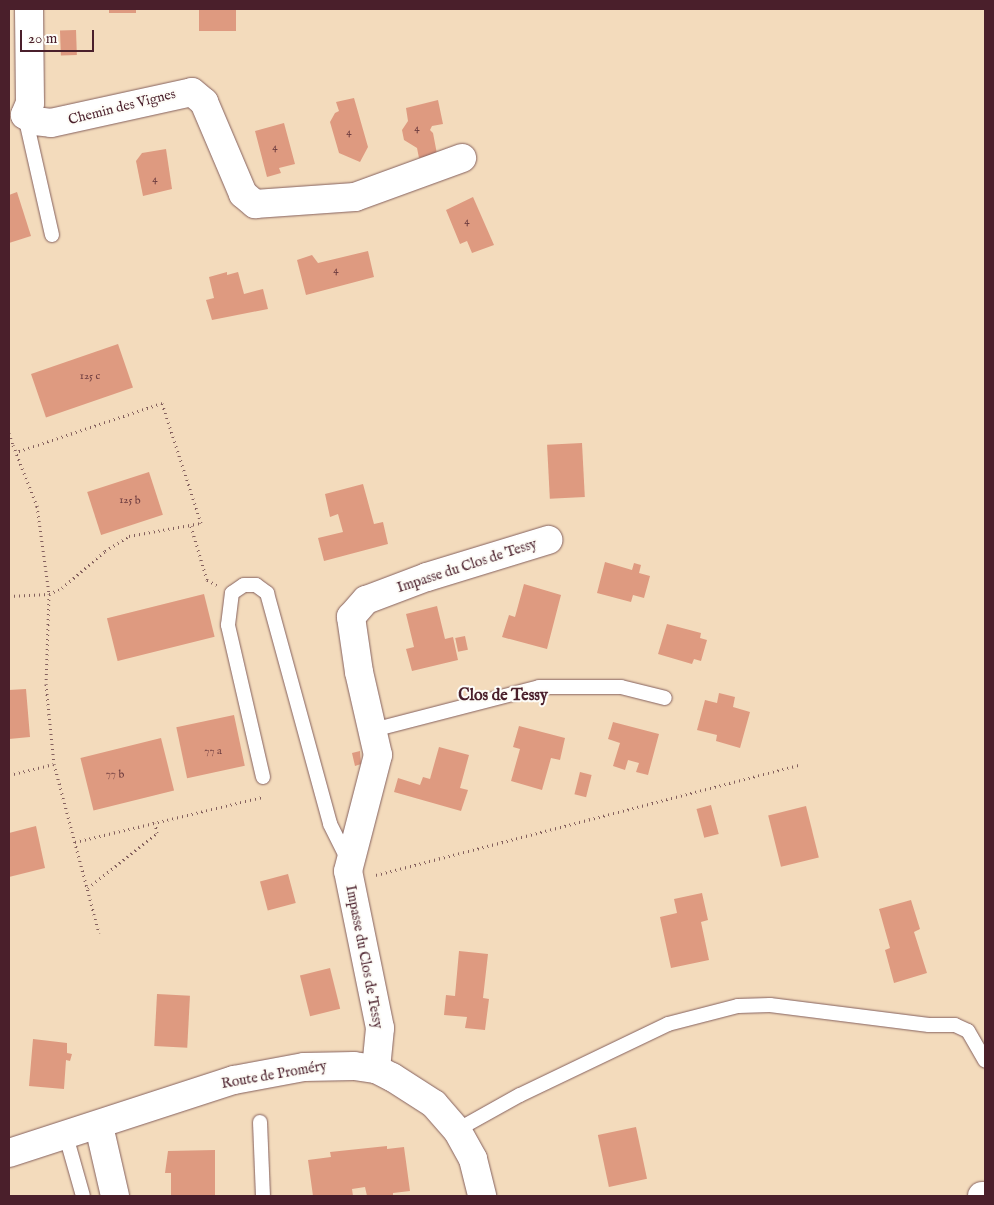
<!DOCTYPE html>
<html>
<head>
<meta charset="utf-8">
<style>
  body { margin:0 }
  #map { position:relative; width:994px; height:1205px; overflow:hidden; background:#f3dbbc; font-family:"IM FELL English",serif }
  div>[style] { position:absolute }
  .building>* { inset:0; background:#de9a80; transform-origin:0 0 }
  .path>* { height:3px; margin-top:-1.5px; transform-origin:0; background:repeating-linear-gradient(90deg,#85615e 0 1px,transparent 0 5px) }
  .roads { filter:drop-shadow(0 0 1px #85615e) drop-shadow(0 0 1px #85615e) }
  .service>* { height:14px; margin:-7px; padding:0 7px; transform-origin:7px; border-radius:7px; background:#fff }
  .minor>* { height:28px; margin:-14px; padding:0 14px; transform-origin:14px; border-radius:14px; background:#fff }
  span { translate:-50% -50%; white-space:nowrap; text-align:center; line-height:1.15; -webkit-text-stroke:4px #fdfcf7; paint-order:stroke }
  .number-label { font-size:11px; color:#6f3e40 }
  .number-label span { -webkit-text-stroke-width:0 }
  .street-label { font-size:14px; color:#4a1f2b }
  .quarter-label { font-size:16px; color:#4a1f2b; font-weight:700 }
  .frame { position:absolute; inset:0; border:10px solid #4a1f2b; pointer-events:none }
  .scale { position:absolute; left:20px; top:30px; width:74px; height:22px; box-sizing:border-box; border:2px solid #4a1f2b; border-top:0; padding-left:6px; font-size:15px; line-height:18px; white-space:nowrap; color:#4a1f2b; -webkit-text-stroke:4px #fdfcf7; paint-order:stroke }
</style>
</head>
<body>
<div id="map">
  <div class="building">
    <i style="left:109px;top:9px;width:27px;height:4px"></i>
    <i style="left:199px;top:9px;width:37px;height:22px"></i>
    <i style="left:76px;top:30px;width:25px;height:16px;rotate:88deg"></i>
    <i style="clip-path:polygon(354px 98px,368px 147px,360px 162px,339px 153px,330px 122px,335px 113px,339px 111px,336px 102px)"></i>
    <i style="clip-path:polygon(438px 100px,443px 124px,432px 126px,430px 130px,433px 133px,437px 154px,419px 158px,417px 148px,404px 140px,402px 130px,408px 121px,406px 108px)"></i>
    <i style="clip-path:polygon(284px 123px,295px 164px,279px 168px,281px 173px,267px 177px,255px 131px)"></i>
    <i style="clip-path:polygon(166px 149px,172px 189px,143px 196px,136px 161px,142px 153px)"></i>
    <i style="clip-path:polygon(17px 192px,31px 236px,9px 243px,9px 195px)"></i>
    <i style="clip-path:polygon(473px 197px,494px 245px,472px 253px,467px 241px,460px 244px,446px 210px)"></i>
    <i style="clip-path:polygon(368px 251px,374px 277px,306px 295px,297px 260px,312px 255px,318px 263px)"></i>
    <i style="clip-path:polygon(227px 272px,227px 275px,238px 272px,244px 294px,263px 289px,268px 309px,212px 320px,206px 300px,214px 298px,209px 277px)"></i>
    <i style="left:118px;top:344px;width:46px;height:92px;rotate:71deg"></i>
    <i style="left:582px;top:443px;width:54px;height:35px;rotate:87deg"></i>
    <i style="left:149px;top:472px;width:45px;height:65px;rotate:72deg"></i>
    <i style="clip-path:polygon(363px 484px,374px 524px,383px 522px,388px 544px,324px 561px,318px 538px,343px 532px,338px 514px,330px 517px,325px 494px)"></i>
    <i style="clip-path:polygon(605px 562px,632px 570px,634px 563px,641px 565px,639px 573px,650px 576px,644px 598px,633px 595px,631px 602px,597px 593px)"></i>
    <i style="clip-path:polygon(524px 584px,561px 595px,547px 649px,502px 637px,509px 615px,515px 617px)"></i>
    <i style="left:204px;top:594px;width:44px;height:100px;rotate:76deg"></i>
    <i style="clip-path:polygon(437px 606px,445px 639px,453px 637px,458px 660px,412px 671px,406px 649px,414px 647px,406px 614px)"></i>
    <i style="clip-path:polygon(667px 624px,701px 633px,700px 638px,707px 640px,701px 661px,694px 659px,692px 664px,658px 654px)"></i>
    <i style="left:465px;top:636px;width:14px;height:10px;rotate:78deg"></i>
    <i style="clip-path:polygon(26px 689px,30px 737px,9px 739px,9px 690px)"></i>
    <i style="clip-path:polygon(719px 693px,735px 697px,733px 707px,750px 712px,740px 748px,716px 741px,717px 735px,697px 730px,705px 700px,717px 703px)"></i>
    <i style="left:234px;top:715px;width:52px;height:59px;rotate:78deg"></i>
    <i style="clip-path:polygon(613px 722px,659px 734px,648px 775px,636px 772px,639px 763px,628px 760px,625px 770px,613px 766px,620px 743px,608px 739px)"></i>
    <i style="clip-path:polygon(519px 726px,565px 738px,560px 760px,551px 758px,542px 790px,511px 781px,520px 749px,513px 747px)"></i>
    <i style="left:161px;top:738px;width:54px;height:83px;rotate:76deg"></i>
    <i style="clip-path:polygon(439px 747px,469px 755px,460px 788px,468px 790px,461px 811px,394px 792px,398px 778px,420px 785px,423px 777px,430px 779px)"></i>
    <i style="clip-path:polygon(360px 751px,361px 764px,355px 766px,352px 753px)"></i>
    <i style="left:580px;top:772px;width:12px;height:23px;rotate:14deg"></i>
    <i style="left:711px;top:805px;width:30px;height:15px;rotate:75deg"></i>
    <i style="left:806px;top:806px;width:53px;height:39px;rotate:76deg"></i>
    <i style="clip-path:polygon(36px 826px,45px 868px,9px 877px,9px 833px)"></i>
    <i style="left:288px;top:874px;width:30px;height:29px;rotate:75deg"></i>
    <i style="clip-path:polygon(702px 893px,708px 920px,701px 922px,709px 960px,671px 968px,660px 917px,677px 913px,674px 899px)"></i>
    <i style="clip-path:polygon(911px 900px,920px 929px,914px 932px,927px 973px,894px 983px,885px 950px,890px 948px,879px 909px)"></i>
    <i style="clip-path:polygon(459px 951px,488px 954px,483px 998px,489px 999px,485px 1030px,465px 1028px,467px 1017px,444px 1015px,446px 995px,455px 996px)"></i>
    <i style="left:330px;top:968px;width:42px;height:31px;rotate:76deg"></i>
    <i style="left:157px;top:994px;width:33px;height:52px;rotate:3deg"></i>
    <i style="clip-path:polygon(33px 1039px,67px 1043px,67px 1053px,72px 1054px,70px 1061px,66px 1060px,64px 1089px,29px 1086px)"></i>
    <i style="left:636px;top:1127px;width:53px;height:39px;rotate:78deg"></i>
    <i style="clip-path:polygon(387px 1146px,387px 1149px,404px 1147px,410px 1191px,393px 1193px,393px 1196px,367px 1196px,365px 1187px,352px 1189px,353px 1196px,313px 1196px,308px 1160px,331px 1157px,330px 1152px)"></i>
    <i style="clip-path:polygon(215px 1150px,215px 1195px,171px 1196px,171px 1173px,165px 1173px,168px 1151px)"></i>
  </div>
  <div class="path">
    <i style="left:9px;top:433px;width:13px;rotate:72deg"></i>
    <i style="left:9px;top:445px;width:4px"></i>
    <i style="left:13px;top:445px;width:66px;rotate:68.5deg"></i>
    <i style="left:37px;top:506px;width:89px;rotate:82.2deg"></i>
    <i style="left:49px;top:594px;width:90px;rotate:91.9deg"></i>
    <i style="left:46px;top:684px;width:80px;rotate:84.3deg"></i>
    <i style="left:54px;top:764px;width:175px;rotate:75.1deg"></i>
    <i style="left:191px;top:526px;width:56px;rotate:73.5deg"></i>
    <i style="left:207px;top:580px;width:11px;rotate:27deg"></i>
    <i style="left:9px;top:596px;width:40px;rotate:-2.9deg"></i>
    <i style="left:49px;top:594px;width:14px;rotate:-25deg"></i>
    <i style="left:62px;top:588px;width:57px;rotate:-40.7deg"></i>
    <i style="left:105px;top:551px;width:28px;rotate:-32deg"></i>
    <i style="left:129px;top:536px;width:73px;rotate:-10.2deg"></i>
    <i style="left:201px;top:523px;width:126px;rotate:-108deg"></i>
    <i style="left:162px;top:403px;width:154px;rotate:161.4deg"></i>
    <i style="left:9px;top:775px;width:46px;rotate:-13.7deg"></i>
    <i style="left:75px;top:842px;width:192px;rotate:-13.5deg"></i>
    <i style="left:376px;top:875px;width:439px;rotate:-14.6deg"></i>
    <i style="left:88px;top:888px;width:88px;rotate:-38.6deg"></i>
    <i style="left:157px;top:833px;width:10px;rotate:-101deg"></i>
  </div>
  <div class="roads">
    <div class="service">
      <i style="left:25px;top:116px;width:122px;rotate:77.2deg"></i>
      <i style="left:373px;top:730px;width:171px;rotate:-14.5deg"></i>
      <i style="left:539px;top:687px;width:82px"></i>
      <i style="left:621px;top:687px;width:45px;rotate:14deg"></i>
      <i style="left:263px;top:777px;width:156px;rotate:-103deg"></i>
      <i style="left:228px;top:625px;width:32px;rotate:-83deg"></i>
      <i style="left:232px;top:593px;width:14px;rotate:-34deg"></i>
      <i style="left:244px;top:585px;width:12px"></i>
      <i style="left:256px;top:585px;width:14px;rotate:36deg"></i>
      <i style="left:267px;top:593px;width:239px;rotate:74.7deg"></i>
      <i style="left:330px;top:824px;width:40px;rotate:63.4deg"></i>
      <i style="left:260px;top:1122px;width:74px;rotate:87.7deg"></i>
      <i style="left:457px;top:1130px;width:72px;rotate:-29.1deg"></i>
      <i style="left:520px;top:1095px;width:164px;rotate:-25.6deg"></i>
      <i style="left:668px;top:1024px;width:72px;rotate:-14.4deg"></i>
      <i style="left:738px;top:1006px;width:32px;rotate:-2deg"></i>
      <i style="left:770px;top:1005px;width:160px;rotate:7.2deg"></i>
      <i style="left:929px;top:1025px;width:26px"></i>
      <i style="left:955px;top:1025px;width:14px;rotate:25deg"></i>
      <i style="left:968px;top:1031px;width:34px;rotate:60deg"></i>
      <i style="left:66px;top:1136px;width:62px;rotate:74.2deg"></i>
    </div>
    <div class="minor">
      <i style="left:29px;top:9px;width:94px;rotate:89.4deg"></i>
      <i style="left:30px;top:103px;width:13px;rotate:113deg"></i>
      <i style="left:25px;top:115px;width:12px;rotate:31deg"></i>
      <i style="left:35px;top:121px;width:16px;rotate:7deg"></i>
      <i style="left:51px;top:123px;width:144px;rotate:-12.4deg"></i>
      <i style="left:192px;top:92px;width:16px;rotate:40deg"></i>
      <i style="left:204px;top:102px;width:100px;rotate:67deg"></i>
      <i style="left:243px;top:194px;width:16px;rotate:40deg"></i>
      <i style="left:255px;top:204px;width:100px;rotate:-4deg"></i>
      <i style="left:355px;top:197px;width:114px;rotate:-20deg"></i>
      <i style="left:376px;top:1069px;width:41px;rotate:-84.4deg"></i>
      <i style="left:380px;top:1028px;width:160px;rotate:-101.5deg"></i>
      <i style="left:348px;top:871px;width:120px;rotate:-75.5deg"></i>
      <i style="left:378px;top:755px;width:85px;rotate:-102.9deg"></i>
      <i style="left:359px;top:672px;width:56px;rotate:-98.3deg"></i>
      <i style="left:351px;top:617px;width:23px;rotate:-49deg"></i>
      <i style="left:366px;top:600px;width:65px;rotate:-20.7deg"></i>
      <i style="left:427px;top:577px;width:127px;rotate:-17deg"></i>
      <i style="left:99px;top:1126px;width:72px;rotate:77.1deg"></i>
      <i style="left:9px;top:1153px;width:237px;rotate:-18deg"></i>
      <i style="left:234px;top:1080px;width:71px;rotate:-10.5deg"></i>
      <i style="left:304px;top:1067px;width:50px;rotate:-1.1deg"></i>
      <i style="left:354px;top:1066px;width:22px;rotate:8deg"></i>
      <i style="left:376px;top:1069px;width:18px;rotate:27deg"></i>
      <i style="left:392px;top:1077px;width:50px;rotate:32.7deg"></i>
      <i style="left:434px;top:1104px;width:35px;rotate:49deg"></i>
      <i style="left:457px;top:1130px;width:33px;rotate:61deg"></i>
      <i style="left:473px;top:1159px;width:38px;rotate:76deg"></i>
      <i style="left:982px;top:1196px;width:3px"></i>
    </div>
  </div>
  <div class="number-label">
    <span style="left:417px;top:128px">4</span>
    <span style="left:349px;top:132px">4</span>
    <span style="left:275px;top:147px">4</span>
    <span style="left:155px;top:179px">4</span>
    <span style="left:467px;top:221px">4</span>
    <span style="left:336px;top:270px">4</span>
    <span style="left:90px;top:376px">125 c</span>
    <span style="left:130px;top:500px">125 b</span>
    <span style="left:213px;top:751px">77 a</span>
    <span style="left:115px;top:774px">77 b</span>
  </div>
  <div class="street-label">
    <span style="left:122px;top:107px;rotate:-14deg">Chemin des Vignes</span>
    <span style="left:467px;top:566px;rotate:-18deg">Impasse du Clos de Tessy</span>
    <span style="left:364px;top:957px;rotate:79deg">Impasse du Clos de Tessy</span>
    <span style="left:274px;top:1075px;rotate:-10deg">Route de Proméry</span>
  </div>
  <div class="quarter-label">
    <span style="left:503px;top:696px">Clos de Tessy</span>
  </div>
  <div class="frame"></div>
  <div class="scale">20 m</div>
</div>
</body>
</html>
